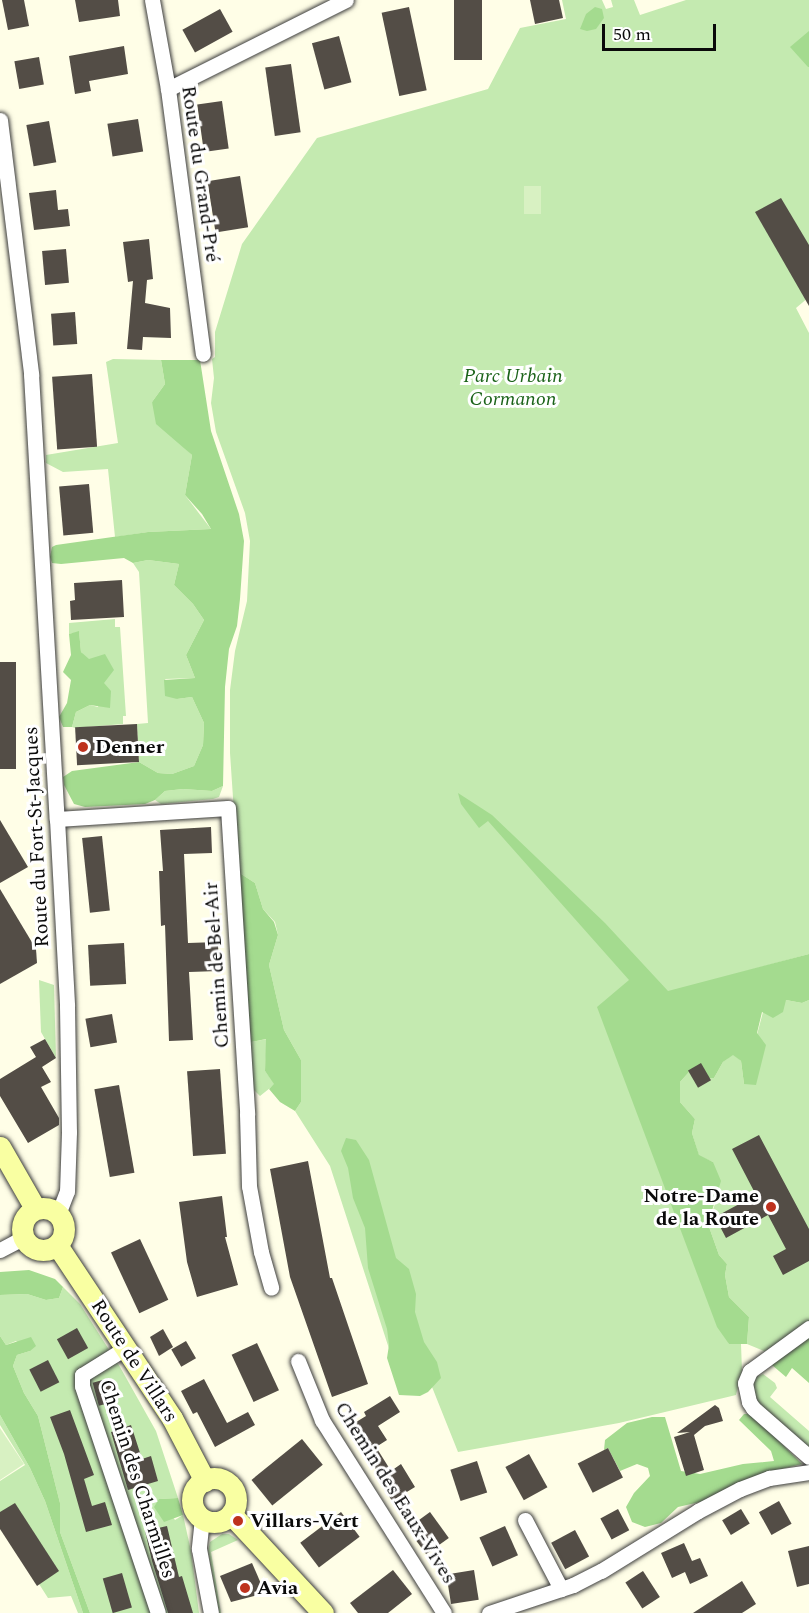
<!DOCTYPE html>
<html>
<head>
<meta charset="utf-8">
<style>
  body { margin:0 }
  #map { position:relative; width:809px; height:1613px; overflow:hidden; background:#fffee7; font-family:Spectral,serif }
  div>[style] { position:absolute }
  .green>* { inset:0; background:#c4eab0 }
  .forest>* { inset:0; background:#a4db8f }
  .pitch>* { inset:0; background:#d8f1c2; transform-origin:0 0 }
  .building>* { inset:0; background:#534d46; transform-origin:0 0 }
  .roads { filter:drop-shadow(0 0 2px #3d3d3d) drop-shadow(0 0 2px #3d3d3d) }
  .street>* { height:15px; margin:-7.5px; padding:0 7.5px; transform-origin:7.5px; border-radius:7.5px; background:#fff }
  .secondary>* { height:21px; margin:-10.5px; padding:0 10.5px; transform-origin:10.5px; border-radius:10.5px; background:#f9ffa2 }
  .secondary>.ring { margin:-10.5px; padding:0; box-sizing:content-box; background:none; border:21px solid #f9ffa2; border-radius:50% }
  .dots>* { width:16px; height:16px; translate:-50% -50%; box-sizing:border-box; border:3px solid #fff; border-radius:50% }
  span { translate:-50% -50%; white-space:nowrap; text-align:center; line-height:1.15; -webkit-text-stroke:6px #fff; paint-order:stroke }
  .street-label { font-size:20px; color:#0a0a0a }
  .park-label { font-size:20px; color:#1b6319; font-style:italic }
  .poi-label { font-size:20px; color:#0a0a0a; font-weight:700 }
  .left { translate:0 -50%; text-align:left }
  .right { translate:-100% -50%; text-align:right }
  .scale { position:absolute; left:602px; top:24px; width:114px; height:27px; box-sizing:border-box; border:3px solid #0a0a0a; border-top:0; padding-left:8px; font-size:18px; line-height:21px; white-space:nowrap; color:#0a0a0a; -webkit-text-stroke:4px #fff; paint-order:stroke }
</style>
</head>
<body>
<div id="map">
  <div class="green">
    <i style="clip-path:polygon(562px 0,602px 0,606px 9px,613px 7px,611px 0,634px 0,640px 15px,686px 0,809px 0,809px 297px,796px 308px,809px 333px,809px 954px,662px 994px,634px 978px,729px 1344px,741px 1344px,742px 1371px,736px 1395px,619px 1423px,458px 1452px,430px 1382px,403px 1392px,330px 1166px,295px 1111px,301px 1102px,301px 1060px,284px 1030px,269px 965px,278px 935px,275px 922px,263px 909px,255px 883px,238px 872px,230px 753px,230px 690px,235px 651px,247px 601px,250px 541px,245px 513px,216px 432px,211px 403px,214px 378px,212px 359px,215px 357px,215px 332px,242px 244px,317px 138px,488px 89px,520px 28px,566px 19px)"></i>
    <i style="clip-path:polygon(113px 359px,161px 360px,165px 384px,152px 402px,179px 442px,192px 455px,185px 495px,211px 529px,148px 532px,115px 537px,108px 469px,63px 472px,46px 463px,46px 455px,118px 443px,106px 362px)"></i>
    <i style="clip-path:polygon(148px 560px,179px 564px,174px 585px,193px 604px,204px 620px,186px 655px,195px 678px,165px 679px,177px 699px,192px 697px,204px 723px,203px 745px,194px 766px,172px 774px,158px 773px,139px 762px,137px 724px,148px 723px,139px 572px,133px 563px)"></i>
    <i style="clip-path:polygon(115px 619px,115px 627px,120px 627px,126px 716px,123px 716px,123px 724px,75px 728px,72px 727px,76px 712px,90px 705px,98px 707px,104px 683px,81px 652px,79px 632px,69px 634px,69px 623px)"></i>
    <i style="clip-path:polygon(223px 786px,219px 797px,213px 799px,161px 804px,155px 800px,165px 791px,183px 789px,212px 791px)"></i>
    <i style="clip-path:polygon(39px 980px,54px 985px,56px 1058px,41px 1032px)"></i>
    <i style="clip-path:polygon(786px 1000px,802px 1003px,809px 1000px,809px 1325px,771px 1354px,747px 1344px,749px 1317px,729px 1297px,725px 1275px,727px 1264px,719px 1255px,708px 1224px,715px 1204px,713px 1162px,699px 1156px,692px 1133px,695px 1119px,680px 1102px,680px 1082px,689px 1072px,714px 1078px,723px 1062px,733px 1054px,741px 1061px,744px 1084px,763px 1012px)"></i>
    <i style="clip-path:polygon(267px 1039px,265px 1071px,275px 1084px,260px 1096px,252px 1088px,251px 1042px)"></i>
    <i style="clip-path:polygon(63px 1287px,80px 1304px,120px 1367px,156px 1431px,178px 1498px,159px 1499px,175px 1520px,183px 1515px,191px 1551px,199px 1613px,90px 1613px,60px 1532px,60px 1503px,38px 1416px,24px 1393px,13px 1366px,17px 1355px,30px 1351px,16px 1341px,6px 1345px,0 1336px,0 1295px,27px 1294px,46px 1300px,59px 1298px)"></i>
    <i style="clip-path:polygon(763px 1374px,775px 1383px,777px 1388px,770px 1397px,809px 1431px,809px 1448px,760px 1406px,752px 1393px,753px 1378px)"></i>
    <i style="clip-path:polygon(0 1415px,30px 1468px,45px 1501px,83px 1613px,78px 1613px,71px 1596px,48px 1598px,0 1523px,0 1481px,25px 1465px,0 1425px)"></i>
    <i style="clip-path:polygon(222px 1534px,229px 1534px,238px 1540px,211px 1552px,221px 1613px,219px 1613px,208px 1551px,210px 1542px)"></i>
  </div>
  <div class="forest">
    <i style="clip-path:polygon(595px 7px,602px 9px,604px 18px,596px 29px,587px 31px,580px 29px,586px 14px)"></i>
    <i style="clip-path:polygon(809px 31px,809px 67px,808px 67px,790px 47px)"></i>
    <i style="clip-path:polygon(161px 360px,200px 360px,211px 431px,239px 514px,244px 541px,240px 599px,237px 626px,229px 649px,225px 687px,223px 786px,212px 791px,183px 789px,165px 791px,155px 800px,145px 804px,85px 807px,74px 804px,64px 785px,63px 777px,72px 771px,139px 762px,158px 773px,172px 774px,194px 766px,203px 745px,204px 723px,192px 697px,177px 699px,165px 696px,164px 680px,195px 678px,186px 655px,204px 620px,193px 604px,174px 585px,179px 564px,148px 560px,133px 563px,124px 558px,61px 564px,52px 563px,50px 557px,52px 547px,56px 545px,148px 532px,211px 529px,202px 514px,185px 495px,192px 455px,156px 424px,152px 402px,165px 384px)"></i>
    <i style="clip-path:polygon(79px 631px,81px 652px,89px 659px,105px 654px,114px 670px,104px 683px,111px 691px,110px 708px,90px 705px,76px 712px,72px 727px,63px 727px,59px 717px,67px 703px,71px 680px,63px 672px,71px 655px,69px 634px)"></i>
    <i style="clip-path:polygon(458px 793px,492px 815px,605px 923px,668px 991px,809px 954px,809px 1000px,802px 1003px,786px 1000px,783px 1012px,773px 1018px,762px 1012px,757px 1033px,766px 1045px,756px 1085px,744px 1084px,741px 1061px,733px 1055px,723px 1062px,714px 1078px,702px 1078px,689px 1072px,680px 1082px,680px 1102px,695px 1119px,692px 1133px,699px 1155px,713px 1162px,721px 1181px,708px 1224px,719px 1255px,727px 1264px,725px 1275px,729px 1297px,749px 1317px,747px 1344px,729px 1344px,717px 1327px,597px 1007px,629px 980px,488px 821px,479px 828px,461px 804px)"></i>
    <i style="clip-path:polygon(238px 872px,255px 883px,263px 909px,274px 922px,278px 935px,269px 965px,284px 1030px,301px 1060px,301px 1102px,295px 1111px,280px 1102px,269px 1089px,274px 1084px,265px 1071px,266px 1039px,251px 1042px)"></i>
    <i style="clip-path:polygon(346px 1138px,356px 1140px,369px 1160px,396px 1258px,409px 1269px,416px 1294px,415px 1312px,424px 1342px,437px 1362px,441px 1378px,428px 1392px,420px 1396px,399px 1395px,387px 1358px,389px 1345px,387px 1329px,368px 1268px,365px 1228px,353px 1198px,348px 1168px,341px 1151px)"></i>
    <i style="clip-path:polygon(29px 1270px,55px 1279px,63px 1287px,59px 1298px,46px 1300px,27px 1294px,0 1295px,0 1272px)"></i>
    <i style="clip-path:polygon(809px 1325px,809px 1383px,792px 1368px,786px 1377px,772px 1365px,771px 1354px)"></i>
    <i style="clip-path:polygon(0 1336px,6px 1345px,31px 1337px,36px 1346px,30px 1351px,17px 1355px,13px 1366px,24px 1393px,38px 1416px,60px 1503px,60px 1532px,90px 1613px,83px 1613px,45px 1501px,30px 1468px,0 1415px)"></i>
    <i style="clip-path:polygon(744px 1414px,752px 1414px,802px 1464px,765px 1473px,713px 1499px,678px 1507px,661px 1523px,645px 1527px,632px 1522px,626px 1507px,634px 1493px,650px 1476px,648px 1468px,637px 1464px,620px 1471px,608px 1448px,604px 1450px,605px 1440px,627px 1423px,652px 1417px,665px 1417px,681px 1471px,700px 1474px,743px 1464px,774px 1461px,771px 1451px,739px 1420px)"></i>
    <i style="clip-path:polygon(178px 1498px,183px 1515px,164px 1522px,154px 1507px,159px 1499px)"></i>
  </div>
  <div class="pitch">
    <i style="left:524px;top:186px;width:17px;height:28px"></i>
    <i style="clip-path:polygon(0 1428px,24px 1464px,0 1480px)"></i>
  </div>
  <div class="building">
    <i style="clip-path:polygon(2px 0,24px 0,29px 26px,8px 30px)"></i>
    <i style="clip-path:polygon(75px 0,118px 0,120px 16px,79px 22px)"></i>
    <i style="left:454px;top:0;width:28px;height:60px"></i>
    <i style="clip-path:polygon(530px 0,559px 0,563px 18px,535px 24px)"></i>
    <i style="left:409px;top:7px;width:85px;height:28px;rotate:78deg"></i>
    <i style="left:220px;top:9px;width:26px;height:43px;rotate:61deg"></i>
    <i style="left:339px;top:36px;width:48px;height:28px;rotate:75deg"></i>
    <i style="clip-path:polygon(124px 46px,128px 74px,89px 81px,91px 91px,75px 94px,69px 56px)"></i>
    <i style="left:39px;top:57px;width:28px;height:25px;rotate:80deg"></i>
    <i style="left:291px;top:64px;width:69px;height:26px;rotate:82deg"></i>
    <i style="left:222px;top:101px;width:48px;height:25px;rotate:82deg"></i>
    <i style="left:138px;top:119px;width:33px;height:31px;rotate:81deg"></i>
    <i style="left:49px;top:121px;width:42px;height:23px;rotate:80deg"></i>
    <i style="left:240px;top:176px;width:52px;height:33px;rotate:81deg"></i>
    <i style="clip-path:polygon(56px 190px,58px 210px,68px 209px,70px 226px,34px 230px,29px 193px)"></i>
    <i style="clip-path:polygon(781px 198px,809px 245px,809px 306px,755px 212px)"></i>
    <i style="clip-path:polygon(149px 239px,153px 279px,147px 280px,145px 303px,170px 308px,171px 338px,143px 337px,142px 350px,127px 349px,133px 281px,128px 282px,123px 242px)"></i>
    <i style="left:66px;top:249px;width:34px;height:24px;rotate:85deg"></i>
    <i style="left:75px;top:312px;width:32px;height:24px;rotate:86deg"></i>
    <i style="left:92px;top:374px;width:73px;height:40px;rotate:86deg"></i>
    <i style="left:89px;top:484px;width:49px;height:30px;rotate:85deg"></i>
    <i style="clip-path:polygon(122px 580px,124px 617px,71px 620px,70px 601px,75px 600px,74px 583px)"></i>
    <i style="left:0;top:662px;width:16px;height:107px"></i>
    <i style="left:137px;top:724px;width:38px;height:62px;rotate:87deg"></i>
    <i style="clip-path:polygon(0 820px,28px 867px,0 883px)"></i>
    <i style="clip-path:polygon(211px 827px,212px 853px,184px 854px,188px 943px,218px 942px,219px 971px,189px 972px,193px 1040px,169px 1041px,165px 925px,161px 926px,159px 871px,163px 871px,160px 830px)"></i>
    <i style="left:102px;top:836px;width:75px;height:20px;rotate:84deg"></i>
    <i style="clip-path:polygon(0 889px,36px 949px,37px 963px,0 984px)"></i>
    <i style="left:124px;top:943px;width:41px;height:36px;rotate:87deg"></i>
    <i style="left:112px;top:1014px;width:29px;height:27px;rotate:80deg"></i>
    <i style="clip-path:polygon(45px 1039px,56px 1058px,42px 1067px,51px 1082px,41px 1087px,59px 1118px,59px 1125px,28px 1143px,0 1096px,0 1079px,36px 1057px,30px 1047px)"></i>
    <i style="left:701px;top:1063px;width:20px;height:15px;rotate:60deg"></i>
    <i style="left:220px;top:1069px;width:85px;height:33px;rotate:86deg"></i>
    <i style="left:119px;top:1085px;width:89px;height:25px;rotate:80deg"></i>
    <i style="clip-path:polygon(759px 1135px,809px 1229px,809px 1261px,783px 1275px,773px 1256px,786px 1249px,768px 1215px,726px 1238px,715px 1217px,756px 1195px,732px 1149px)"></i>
    <i style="clip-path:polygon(308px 1161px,330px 1278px,332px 1278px,368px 1384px,332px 1397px,290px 1277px,270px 1169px)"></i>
    <i style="clip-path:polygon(222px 1196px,227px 1237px,225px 1237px,238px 1285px,197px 1297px,187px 1262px,179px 1202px)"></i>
    <i style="left:140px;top:1239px;width:67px;height:32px;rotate:65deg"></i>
    <i style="left:77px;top:1328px;width:23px;height:23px;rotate:61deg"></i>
    <i style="clip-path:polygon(163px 1329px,173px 1347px,159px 1356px,150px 1337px)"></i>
    <i style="left:186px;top:1341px;width:20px;height:17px;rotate:60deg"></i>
    <i style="left:257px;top:1343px;width:52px;height:28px;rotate:65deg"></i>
    <i style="left:48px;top:1360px;width:25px;height:21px;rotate:63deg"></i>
    <i style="left:110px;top:1378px;width:24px;height:18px;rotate:75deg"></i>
    <i style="clip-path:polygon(204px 1379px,227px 1423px,248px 1412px,255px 1425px,215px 1447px,197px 1412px,193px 1414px,181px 1391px)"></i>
    <i style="clip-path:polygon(390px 1396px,400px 1412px,378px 1426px,387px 1440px,376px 1447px,391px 1471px,401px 1464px,415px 1487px,392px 1501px,378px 1478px,381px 1477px,348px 1427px,366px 1416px,364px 1412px)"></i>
    <i style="clip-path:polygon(715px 1405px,719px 1408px,723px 1421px,705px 1426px,694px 1435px,704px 1470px,686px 1476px,674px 1437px,690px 1432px,677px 1433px)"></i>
    <i style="clip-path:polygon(70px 1410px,94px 1475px,84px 1479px,92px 1506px,105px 1502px,112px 1525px,86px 1532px,64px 1454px,50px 1417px)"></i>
    <i style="clip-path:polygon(131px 1425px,142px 1459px,151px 1456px,158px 1481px,128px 1490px,111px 1432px)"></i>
    <i style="left:302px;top:1439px;width:33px;height:65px;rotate:51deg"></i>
    <i style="left:608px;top:1448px;width:33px;height:34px;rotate:63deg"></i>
    <i style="left:529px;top:1454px;width:38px;height:27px;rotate:61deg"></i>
    <i style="left:477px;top:1461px;width:33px;height:28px;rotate:72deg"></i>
    <i style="left:779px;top:1501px;width:26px;height:23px;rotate:61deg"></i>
    <i style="clip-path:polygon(15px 1503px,59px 1571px,37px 1586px,0 1529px,0 1512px)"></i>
    <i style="left:618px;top:1509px;width:24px;height:20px;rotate:62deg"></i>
    <i style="left:741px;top:1509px;width:17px;height:22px;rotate:59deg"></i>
    <i style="left:341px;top:1512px;width:31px;height:51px;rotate:53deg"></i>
    <i style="left:430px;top:1512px;width:32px;height:28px;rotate:54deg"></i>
    <i style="clip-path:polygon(167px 1526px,179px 1577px,182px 1576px,193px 1613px,168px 1613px,152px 1561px,145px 1531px)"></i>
    <i style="left:505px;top:1526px;width:32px;height:28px;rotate:66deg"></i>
    <i style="left:575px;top:1530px;width:30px;height:27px;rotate:62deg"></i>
    <i style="clip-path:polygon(684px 1543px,692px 1561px,700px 1558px,708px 1576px,690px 1584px,685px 1572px,672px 1578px,661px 1553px)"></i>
    <i style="clip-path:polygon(809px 1546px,809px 1584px,797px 1587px,788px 1551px)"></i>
    <i style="clip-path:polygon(252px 1563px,265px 1593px,231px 1602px,220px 1576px)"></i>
    <i style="clip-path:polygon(393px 1570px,412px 1594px,388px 1613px,358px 1613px,350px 1603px)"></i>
    <i style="left:474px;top:1570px;width:30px;height:28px;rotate:81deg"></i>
    <i style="left:643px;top:1571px;width:31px;height:21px;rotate:57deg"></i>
    <i style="left:122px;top:1573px;width:36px;height:20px;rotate:74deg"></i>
    <i style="clip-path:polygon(742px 1581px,756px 1604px,742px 1613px,693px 1613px)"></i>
  </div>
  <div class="roads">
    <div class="street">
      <i style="left:152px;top:0;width:90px;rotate:79.8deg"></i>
      <i style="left:168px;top:89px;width:267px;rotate:82.5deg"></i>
      <i style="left:168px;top:89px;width:199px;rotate:-26.6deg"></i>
      <i style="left:0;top:120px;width:256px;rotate:83deg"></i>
      <i style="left:31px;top:374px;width:446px;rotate:86.7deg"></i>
      <i style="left:57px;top:819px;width:187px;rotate:86.9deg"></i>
      <i style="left:67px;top:1006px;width:126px;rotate:89.1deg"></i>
      <i style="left:69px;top:1132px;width:59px;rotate:91.9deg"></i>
      <i style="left:67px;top:1191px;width:25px;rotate:111deg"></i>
      <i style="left:57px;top:819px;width:171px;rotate:-3.7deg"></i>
      <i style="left:228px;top:808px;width:307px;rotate:86.4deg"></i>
      <i style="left:247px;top:1114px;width:72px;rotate:88.4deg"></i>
      <i style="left:249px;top:1186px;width:67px;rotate:79.7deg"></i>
      <i style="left:261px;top:1252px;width:37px;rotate:74deg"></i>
      <i style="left:0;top:1250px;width:26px;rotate:-28deg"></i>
      <i style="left:809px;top:1328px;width:73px;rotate:143.9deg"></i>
      <i style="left:750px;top:1371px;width:13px;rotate:113deg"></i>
      <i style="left:745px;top:1383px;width:19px;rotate:78deg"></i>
      <i style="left:749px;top:1402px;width:7px;rotate:56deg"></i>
      <i style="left:753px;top:1408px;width:74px;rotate:41.2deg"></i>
      <i style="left:127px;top:1347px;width:53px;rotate:148.1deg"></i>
      <i style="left:82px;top:1375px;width:11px;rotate:90deg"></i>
      <i style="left:82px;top:1386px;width:239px;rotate:71.5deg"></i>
      <i style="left:298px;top:1361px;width:64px;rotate:67.9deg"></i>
      <i style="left:322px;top:1420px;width:228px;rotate:57.7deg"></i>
      <i style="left:202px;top:1518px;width:31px;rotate:96deg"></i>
      <i style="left:199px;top:1549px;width:65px;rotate:79.4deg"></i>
      <i style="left:525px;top:1520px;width:78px;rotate:62.4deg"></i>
      <i style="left:489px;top:1613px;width:89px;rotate:-18.4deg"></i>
      <i style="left:573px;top:1585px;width:31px;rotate:-27deg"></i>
      <i style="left:601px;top:1571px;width:114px;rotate:-31.7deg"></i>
      <i style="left:698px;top:1511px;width:47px;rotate:-27.6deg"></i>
      <i style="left:740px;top:1489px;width:31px;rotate:-21deg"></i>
      <i style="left:769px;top:1478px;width:40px;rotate:-8.5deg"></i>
    </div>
    <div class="secondary">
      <i style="left:0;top:1147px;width:70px;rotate:60.2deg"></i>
      <i class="ring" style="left:22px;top:1208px;width:21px;height:21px"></i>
      <i style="left:57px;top:1245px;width:208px;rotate:56.4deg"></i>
      <i style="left:172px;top:1418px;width:71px;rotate:62.4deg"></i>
      <i class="ring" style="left:192px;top:1478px;width:23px;height:23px"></i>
      <i style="left:231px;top:1514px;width:135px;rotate:47.1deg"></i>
    </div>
  </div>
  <div class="dots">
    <i style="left:83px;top:747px;background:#be321e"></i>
    <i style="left:771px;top:1207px;background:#be321e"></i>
    <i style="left:238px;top:1521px;background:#be321e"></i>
    <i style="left:245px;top:1588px;background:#be321e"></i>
  </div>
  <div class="street-label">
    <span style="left:200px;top:174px;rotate:82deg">Route du Grand-Pré</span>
    <span style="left:37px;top:837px;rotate:-93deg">Route du Fort-St-Jacques</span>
    <span style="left:217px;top:965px;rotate:-94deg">Chemin de Bel-Air</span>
    <span style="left:134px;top:1361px;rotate:57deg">Route de Villars</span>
    <span style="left:137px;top:1479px;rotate:72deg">Chemin des Charmilles</span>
    <span style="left:395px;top:1493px;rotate:58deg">Chemin des Eaux-Vives</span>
  </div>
  <div class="park-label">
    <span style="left:513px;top:388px">Parc Urbain<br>Cormanon</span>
  </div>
  <div class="poi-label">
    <span class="left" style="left:95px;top:747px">Denner</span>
    <span class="right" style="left:759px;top:1208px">Notre-Dame<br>de la Route</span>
    <span class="left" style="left:250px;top:1521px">Villars-Vert</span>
    <span class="left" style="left:257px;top:1588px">Avia</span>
  </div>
  <div class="scale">50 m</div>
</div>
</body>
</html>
